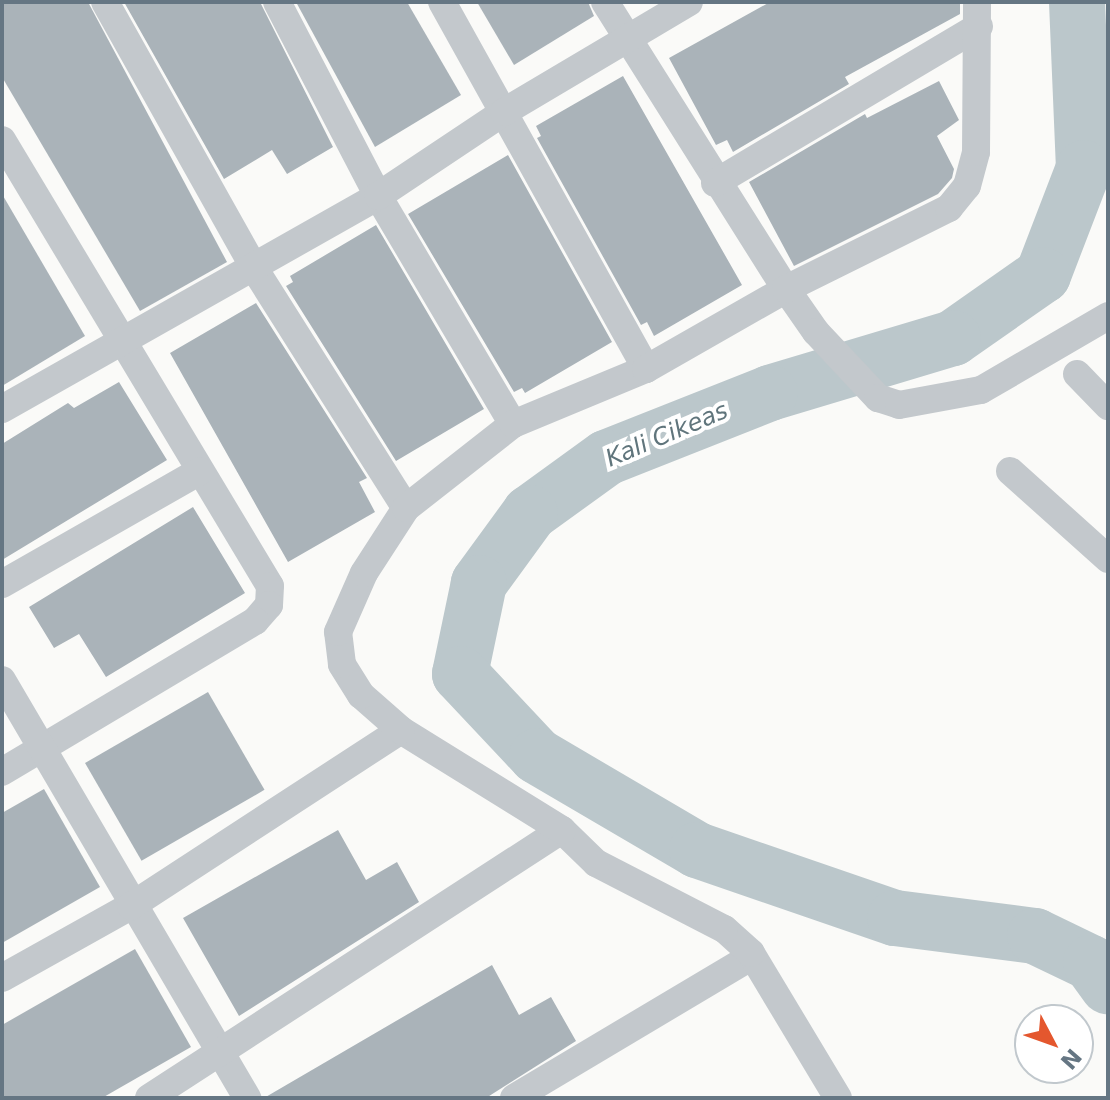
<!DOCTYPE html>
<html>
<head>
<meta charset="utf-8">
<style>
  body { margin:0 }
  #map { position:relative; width:1110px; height:1100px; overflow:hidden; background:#fafaf8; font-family:"DejaVu Sans",sans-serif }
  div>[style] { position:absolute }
  .river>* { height:56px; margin:-28px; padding:0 28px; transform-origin:28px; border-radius:28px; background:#bbc7cb }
  .building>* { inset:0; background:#aab3b9; transform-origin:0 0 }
  .street>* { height:28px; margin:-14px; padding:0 14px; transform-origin:14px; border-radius:14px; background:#c3c8cc }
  span { translate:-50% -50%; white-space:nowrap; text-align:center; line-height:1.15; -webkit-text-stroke:8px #fff; paint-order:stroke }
  .water-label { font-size:24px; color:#60757c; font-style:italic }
  .frame { position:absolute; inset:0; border:4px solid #657683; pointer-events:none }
  .north { position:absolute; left:1014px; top:1004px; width:80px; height:80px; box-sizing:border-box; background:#fff; border:2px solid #c1c8cd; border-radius:50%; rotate:131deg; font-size:22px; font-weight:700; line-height:32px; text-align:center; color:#657683 }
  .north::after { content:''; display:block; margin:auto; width:28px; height:36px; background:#e4572e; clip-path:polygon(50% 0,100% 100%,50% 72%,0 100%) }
</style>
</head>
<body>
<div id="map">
  <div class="river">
    <i style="left:1077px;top:2px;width:166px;rotate:87.6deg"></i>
    <i style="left:1084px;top:168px;width:115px;rotate:111deg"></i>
    <i style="left:1043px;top:275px;width:110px;rotate:145deg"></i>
    <i style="left:953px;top:338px;width:191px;rotate:163.3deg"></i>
    <i style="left:770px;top:393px;width:176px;rotate:158.4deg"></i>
    <i style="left:606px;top:458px;width:94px;rotate:144.1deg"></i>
    <i style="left:530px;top:513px;width:87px;rotate:126.1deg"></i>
    <i style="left:479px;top:583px;width:93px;rotate:101.8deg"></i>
    <i style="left:460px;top:674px;width:112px;rotate:46.8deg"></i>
    <i style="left:537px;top:756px;width:186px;rotate:30.4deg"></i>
    <i style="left:697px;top:850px;width:209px;rotate:19deg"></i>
    <i style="left:895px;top:918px;width:141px;rotate:7.3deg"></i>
    <i style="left:1035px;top:936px;width:62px;rotate:25.7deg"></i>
    <i style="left:1091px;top:963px;width:29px;rotate:54deg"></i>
  </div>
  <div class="building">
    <i style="clip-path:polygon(2px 2px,88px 2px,227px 262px,140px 311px,2px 77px)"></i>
    <i style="clip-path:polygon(124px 2px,260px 2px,333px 147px,287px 174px,272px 150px,224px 179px)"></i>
    <i style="clip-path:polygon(296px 2px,407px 2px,461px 95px,375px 147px)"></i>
    <i style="clip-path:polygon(477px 2px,588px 2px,594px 16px,514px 65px)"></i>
    <i style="clip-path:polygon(770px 2px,960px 2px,960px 14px,845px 77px,849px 84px,733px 152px,727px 140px,716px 145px,669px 58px)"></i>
    <i style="clip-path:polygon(623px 76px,742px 285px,654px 336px,647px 322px,641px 325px,537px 138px,541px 136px,536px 126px)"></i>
    <i style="clip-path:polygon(939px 81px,959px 120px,937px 136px,954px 169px,952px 178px,938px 194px,794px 266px,749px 182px,865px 114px,867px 118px)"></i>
    <i style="clip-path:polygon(508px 155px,612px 342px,525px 393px,522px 388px,514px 392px,408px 214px)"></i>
    <i style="clip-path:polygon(2px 194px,85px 336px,2px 386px)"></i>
    <i style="clip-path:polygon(376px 225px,484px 409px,396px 461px,286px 286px,293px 282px,290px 276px)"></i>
    <i style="clip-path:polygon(256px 303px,367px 478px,359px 482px,375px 512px,288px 562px,170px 353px)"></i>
    <i style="clip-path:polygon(119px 382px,167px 460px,2px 560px,2px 444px,68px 403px,74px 408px)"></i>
    <i style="clip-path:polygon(193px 507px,245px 593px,106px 677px,79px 634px,54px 648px,29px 607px)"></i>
    <i style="left:208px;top:692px;width:113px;height:142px;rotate:60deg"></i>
    <i style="clip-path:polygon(44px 789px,100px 887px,2px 943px,2px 813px)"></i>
    <i style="clip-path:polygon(338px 830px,366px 880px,397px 862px,419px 902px,239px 1016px,183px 918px)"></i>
    <i style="clip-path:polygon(135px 949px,191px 1047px,102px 1098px,2px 1098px,2px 1025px)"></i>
    <i style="clip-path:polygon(492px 965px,519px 1015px,551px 997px,576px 1041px,486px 1098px,264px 1098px)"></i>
  </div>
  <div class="street">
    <i style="left:105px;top:2px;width:305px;rotate:60.7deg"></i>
    <i style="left:254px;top:268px;width:284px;rotate:57.7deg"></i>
    <i style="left:277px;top:2px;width:219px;rotate:62.5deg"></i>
    <i style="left:378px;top:196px;width:265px;rotate:59.4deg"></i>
    <i style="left:442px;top:2px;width:420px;rotate:60.9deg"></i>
    <i style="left:605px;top:2px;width:339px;rotate:57.8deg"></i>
    <i style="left:786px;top:289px;width:52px;rotate:55.1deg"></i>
    <i style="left:816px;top:332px;width:91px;rotate:46.8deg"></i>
    <i style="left:878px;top:398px;width:22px;rotate:18deg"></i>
    <i style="left:899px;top:405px;width:83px;rotate:-10.4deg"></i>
    <i style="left:981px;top:390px;width:147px;rotate:-30.2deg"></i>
    <i style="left:2px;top:140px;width:520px;rotate:59deg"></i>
    <i style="left:270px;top:586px;width:19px;rotate:93deg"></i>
    <i style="left:269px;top:605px;width:21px;rotate:131deg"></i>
    <i style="left:255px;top:621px;width:295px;rotate:149.2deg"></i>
    <i style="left:715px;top:183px;width:307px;rotate:-30.7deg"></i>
    <i style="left:1077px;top:374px;width:45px;rotate:45.9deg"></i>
    <i style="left:2px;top:409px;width:432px;rotate:-29.5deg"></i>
    <i style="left:378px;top:196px;width:151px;rotate:-33.7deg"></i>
    <i style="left:504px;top:112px;width:215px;rotate:-30.7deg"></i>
    <i style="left:1010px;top:471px;width:132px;rotate:41.9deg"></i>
    <i style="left:2px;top:584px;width:228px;rotate:-29.7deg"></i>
    <i style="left:2px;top:680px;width:485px;rotate:59.6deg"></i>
    <i style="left:2px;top:978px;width:148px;rotate:-29.2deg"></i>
    <i style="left:131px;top:906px;width:322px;rotate:-33.1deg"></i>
    <i style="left:149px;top:1098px;width:492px;rotate:-33deg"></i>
    <i style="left:514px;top:1098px;width:277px;rotate:-30.8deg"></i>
    <i style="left:838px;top:1098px;width:169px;rotate:-121deg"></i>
    <i style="left:751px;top:953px;width:36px;rotate:-138deg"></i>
    <i style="left:724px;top:929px;width:144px;rotate:-152.7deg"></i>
    <i style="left:596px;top:863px;width:47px;rotate:-135.9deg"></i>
    <i style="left:562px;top:830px;width:190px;rotate:-148.2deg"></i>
    <i style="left:401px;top:730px;width:53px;rotate:-138.8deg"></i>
    <i style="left:361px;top:695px;width:36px;rotate:-122deg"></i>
    <i style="left:342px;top:664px;width:32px;rotate:-97deg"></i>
    <i style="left:338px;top:632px;width:64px;rotate:-66.2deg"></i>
    <i style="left:364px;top:573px;width:77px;rotate:-57.1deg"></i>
    <i style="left:406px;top:508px;width:136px;rotate:-38.1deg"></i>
    <i style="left:513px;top:424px;width:144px;rotate:-22.5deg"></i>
    <i style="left:646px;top:369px;width:161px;rotate:-29.7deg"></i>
    <i style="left:786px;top:289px;width:182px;rotate:-26.4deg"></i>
    <i style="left:949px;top:208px;width:28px;rotate:-51deg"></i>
    <i style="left:967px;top:186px;width:35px;rotate:-75deg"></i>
    <i style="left:976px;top:152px;width:150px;rotate:-89.6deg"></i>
  </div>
  <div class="water-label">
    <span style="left:667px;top:435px;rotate:-23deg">Kali Cikeas</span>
  </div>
  <div class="frame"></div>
  <div class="north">N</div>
</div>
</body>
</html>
